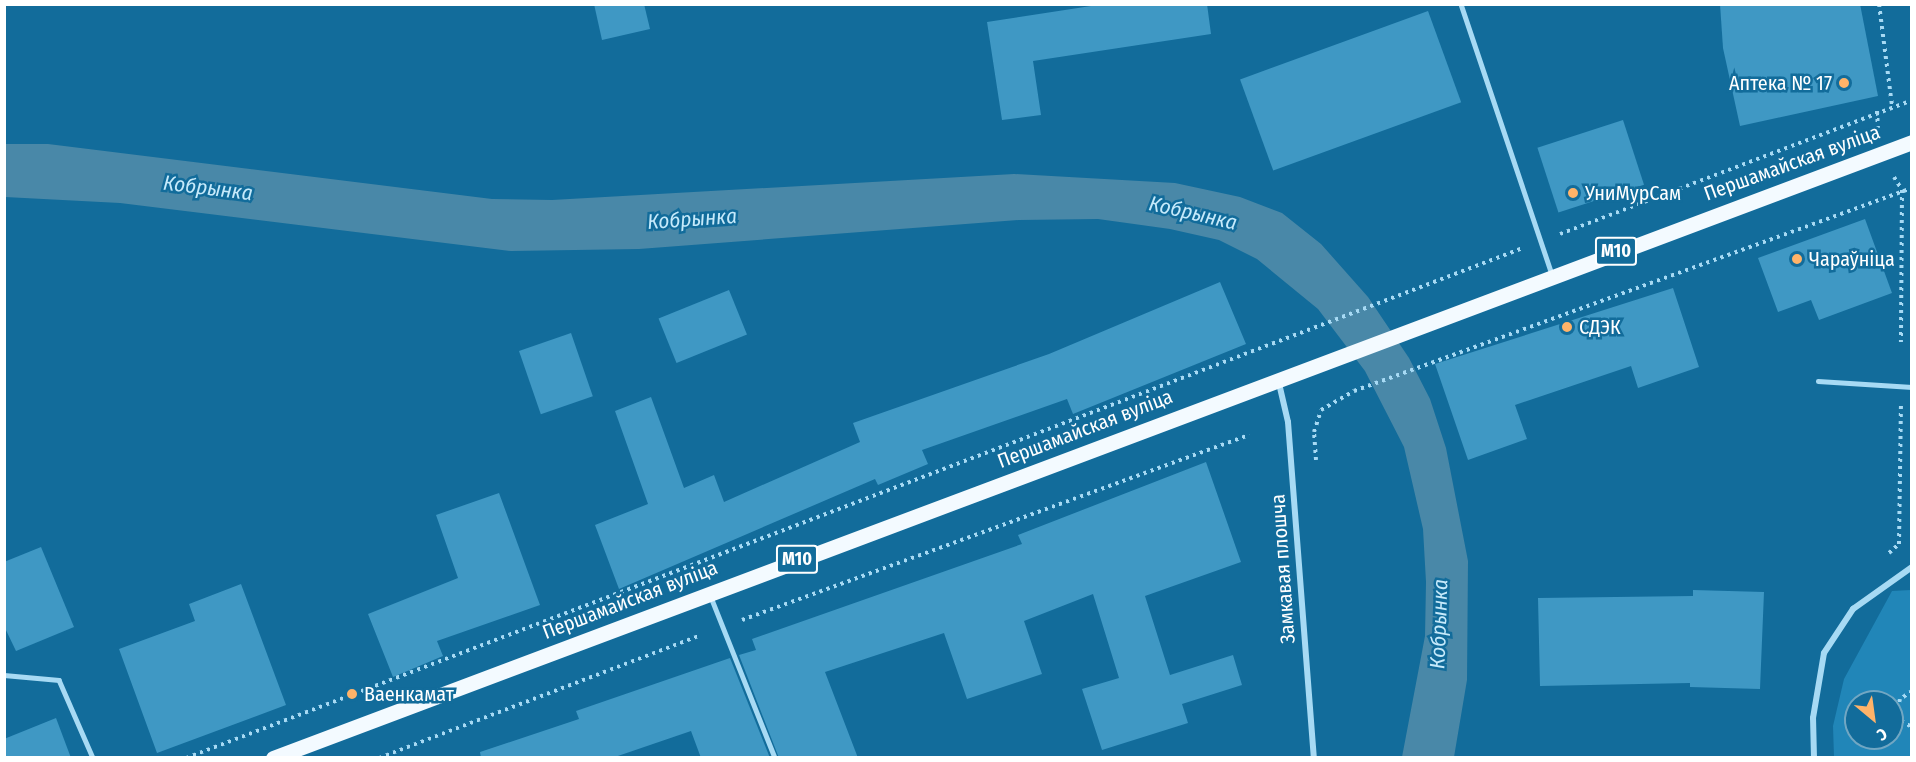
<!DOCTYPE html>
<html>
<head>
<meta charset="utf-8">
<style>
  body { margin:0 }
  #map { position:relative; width:1916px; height:762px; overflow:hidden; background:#126c9b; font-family:"Fira Sans Condensed",sans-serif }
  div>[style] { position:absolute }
  .green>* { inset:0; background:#2186b8 }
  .water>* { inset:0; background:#4988a8 }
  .building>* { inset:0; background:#3f98c4; transform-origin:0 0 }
  .path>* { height:4px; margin-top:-2px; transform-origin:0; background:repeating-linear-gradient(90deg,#a7daf4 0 3px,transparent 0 7.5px) }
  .lane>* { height:4.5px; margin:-2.25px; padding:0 2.25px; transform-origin:2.25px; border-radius:2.25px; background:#a7daf4 }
  .street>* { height:6px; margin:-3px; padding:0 3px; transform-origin:3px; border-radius:3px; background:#a7daf4 }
  .primary>* { height:15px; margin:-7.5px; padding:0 7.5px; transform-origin:7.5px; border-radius:7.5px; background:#f3faff }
  .dots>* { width:16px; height:16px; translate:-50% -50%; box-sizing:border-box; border:3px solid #126c9b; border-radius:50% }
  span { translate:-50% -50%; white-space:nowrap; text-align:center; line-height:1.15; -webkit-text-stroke:5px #126c9b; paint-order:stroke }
  .shield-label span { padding:2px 4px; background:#126c9b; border:2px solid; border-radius:4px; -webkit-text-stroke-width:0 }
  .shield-label { font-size:18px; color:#fff; font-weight:700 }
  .poi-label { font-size:20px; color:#fff }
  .right { translate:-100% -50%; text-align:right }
  .left { translate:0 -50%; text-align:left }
  .street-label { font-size:20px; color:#fff }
  .water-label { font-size:21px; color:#c6eafb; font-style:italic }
  .frame { position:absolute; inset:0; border:6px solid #fff; pointer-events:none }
  .north { position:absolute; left:1844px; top:690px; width:60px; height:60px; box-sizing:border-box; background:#126c9b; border:2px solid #71a7c3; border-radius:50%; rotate:151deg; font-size:16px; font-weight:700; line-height:24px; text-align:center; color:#fff }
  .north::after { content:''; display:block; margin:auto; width:21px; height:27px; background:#ffb369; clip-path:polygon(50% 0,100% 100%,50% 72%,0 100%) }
</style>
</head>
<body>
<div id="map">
  <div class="green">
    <i style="clip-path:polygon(evenodd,1911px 590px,1911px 757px,1834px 757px,1833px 726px,1844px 679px,1892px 591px,1911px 590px,1856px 702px,1892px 702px,1892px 738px,1856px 738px,1856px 702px)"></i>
  </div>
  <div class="water">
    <i style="clip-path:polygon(4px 144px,48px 144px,492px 199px,552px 200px,1014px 174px,1175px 183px,1240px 197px,1282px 213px,1321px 244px,1368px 297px,1409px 358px,1430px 399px,1446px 448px,1468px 561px,1467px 680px,1454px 757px,1402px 757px,1425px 636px,1426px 582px,1423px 529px,1404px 447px,1365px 371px,1318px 309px,1257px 259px,1219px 240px,1170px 229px,1098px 219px,1019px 220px,639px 249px,511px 251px,120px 203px,5px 197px)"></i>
  </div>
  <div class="building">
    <i style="clip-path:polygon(594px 4px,644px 4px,650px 29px,602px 40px)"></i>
    <i style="clip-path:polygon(1104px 4px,1207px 4px,1211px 34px,1033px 61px,1041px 115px,1002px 120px,987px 22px)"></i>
    <i style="clip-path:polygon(1720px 4px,1860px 4px,1878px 96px,1740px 126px,1723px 48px)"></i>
    <i style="left:1428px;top:11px;width:97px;height:200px;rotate:70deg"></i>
    <i style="left:1623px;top:120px;width:68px;height:90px;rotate:72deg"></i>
    <i style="clip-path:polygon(1865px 219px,1892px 293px,1819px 320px,1811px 300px,1778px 312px,1758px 258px)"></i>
    <i style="clip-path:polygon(1220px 282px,1246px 344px,1073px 414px,1067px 399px,922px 450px,928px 464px,878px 485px,875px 479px,619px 589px,595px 525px,648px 504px,615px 411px,651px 397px,684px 488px,714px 475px,724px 502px,860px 442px,853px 423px,1049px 354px)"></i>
    <i style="clip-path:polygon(1673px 288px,1699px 367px,1638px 388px,1631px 366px,1515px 405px,1527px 439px,1468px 460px,1435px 364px)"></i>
    <i style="left:729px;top:290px;width:48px;height:76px;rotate:68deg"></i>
    <i style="left:571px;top:333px;width:67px;height:55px;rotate:71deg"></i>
    <i style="clip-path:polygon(1206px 462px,1241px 562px,1145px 596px,1170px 675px,1233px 655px,1242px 685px,1182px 704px,1188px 723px,1102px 750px,1082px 689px,1119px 678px,1093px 594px,1024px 621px,1042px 674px,967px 699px,944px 633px,825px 672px,858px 758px,779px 758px,739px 655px,756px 650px,752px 639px,1022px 544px,1018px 535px)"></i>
    <i style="clip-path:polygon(499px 493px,540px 605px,437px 641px,443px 656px,393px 677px,368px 614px,458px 578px,436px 515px)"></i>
    <i style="clip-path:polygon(41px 547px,74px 627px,16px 651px,4px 626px,4px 562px)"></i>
    <i style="clip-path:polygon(241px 584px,286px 705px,157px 753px,119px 649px,195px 621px,189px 604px)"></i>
    <i style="clip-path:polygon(1693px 590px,1764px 592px,1760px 689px,1690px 687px,1690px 683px,1540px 686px,1538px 598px,1693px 596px)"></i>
    <i style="clip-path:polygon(730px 658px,770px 758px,701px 758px,691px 731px,612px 758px,481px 758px,480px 752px,579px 719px,576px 711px)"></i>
    <i style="clip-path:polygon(56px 718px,71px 758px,4px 758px,4px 739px)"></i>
  </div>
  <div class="path">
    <i style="left:1879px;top:4px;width:103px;rotate:82.7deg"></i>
    <i style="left:1877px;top:111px;width:17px;rotate:87deg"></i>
    <i style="left:1894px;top:177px;width:15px;rotate:58deg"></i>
    <i style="left:1902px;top:190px;width:152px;rotate:90.4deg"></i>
    <i style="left:1560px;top:234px;width:377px;rotate:-20.8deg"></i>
    <i style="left:1316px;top:460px;width:28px;rotate:-94deg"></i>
    <i style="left:1314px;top:432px;width:23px;rotate:-72deg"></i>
    <i style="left:1321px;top:410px;width:38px;rotate:-30deg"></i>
    <i style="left:1354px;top:391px;width:594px;rotate:-19.99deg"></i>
    <i style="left:1889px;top:553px;width:13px;rotate:-42deg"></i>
    <i style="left:1899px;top:544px;width:138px;rotate:-89.2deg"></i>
    <i style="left:742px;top:620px;width:540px;rotate:-20.05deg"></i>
    <i style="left:1912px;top:691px;width:14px;rotate:146deg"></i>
    <i style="left:1900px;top:699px;width:11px;rotate:105deg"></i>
    <i style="left:1897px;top:710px;width:12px;rotate:70deg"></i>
    <i style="left:1901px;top:721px;width:13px;rotate:29deg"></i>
    <i style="left:186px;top:758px;width:1431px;rotate:-20.88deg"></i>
    <i style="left:379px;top:758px;width:342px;rotate:-20.9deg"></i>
  </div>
  <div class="lane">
    <i style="left:1461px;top:4px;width:286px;rotate:71.4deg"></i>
    <i style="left:1818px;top:381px;width:94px;rotate:3.7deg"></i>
    <i style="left:711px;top:597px;width:173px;rotate:68.3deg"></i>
    <i style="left:4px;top:675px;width:55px;rotate:5.2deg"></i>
    <i style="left:59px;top:680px;width:85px;rotate:66.4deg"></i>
  </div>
  <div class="street">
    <i style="left:1278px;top:379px;width:44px;rotate:76.9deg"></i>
    <i style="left:1288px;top:422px;width:337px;rotate:85.6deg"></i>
    <i style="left:1814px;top:758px;width:40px;rotate:-91.4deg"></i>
    <i style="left:1813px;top:718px;width:66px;rotate:-80.4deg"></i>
    <i style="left:1824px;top:653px;width:53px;rotate:-56.6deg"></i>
    <i style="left:1853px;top:609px;width:72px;rotate:-35.4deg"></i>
  </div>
  <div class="primary">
    <i style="left:273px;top:758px;width:1751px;rotate:-20.6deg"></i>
  </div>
  <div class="dots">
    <i style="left:1844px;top:83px;background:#ffb369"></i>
    <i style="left:1573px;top:193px;background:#ffb369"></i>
    <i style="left:1797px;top:259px;background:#ffb369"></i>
    <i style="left:1567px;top:327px;background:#ffb369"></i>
    <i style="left:352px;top:694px;background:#ffb369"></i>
  </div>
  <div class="shield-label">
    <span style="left:1616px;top:251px">М10</span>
    <span style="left:797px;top:559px">М10</span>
  </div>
  <div class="poi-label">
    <span class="right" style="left:1832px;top:83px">Аптека № 17</span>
    <span class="left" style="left:1585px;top:193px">УниМурСам</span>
    <span class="left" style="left:1809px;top:259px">Чараўніца</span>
    <span class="left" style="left:1579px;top:327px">СДЭК</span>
    <span class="left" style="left:364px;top:694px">Ваенкамат</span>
  </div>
  <div class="street-label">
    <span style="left:1792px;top:163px;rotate:-20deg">Першамайская вуліца</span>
    <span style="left:1085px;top:429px;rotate:-21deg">Першамайская вуліца</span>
    <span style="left:1283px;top:569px;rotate:-94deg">Замкавая плошча</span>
    <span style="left:630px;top:600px;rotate:-21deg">Першамайская вуліца</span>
  </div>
  <div class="water-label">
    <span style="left:208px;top:188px;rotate:7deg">Кобрынка</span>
    <span style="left:1193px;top:213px;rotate:13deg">Кобрынка</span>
    <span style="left:692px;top:219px;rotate:-4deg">Кобрынка</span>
    <span style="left:1439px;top:624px;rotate:-88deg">Кобрынка</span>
  </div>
  <div class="frame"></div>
  <div class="north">С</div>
</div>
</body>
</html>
